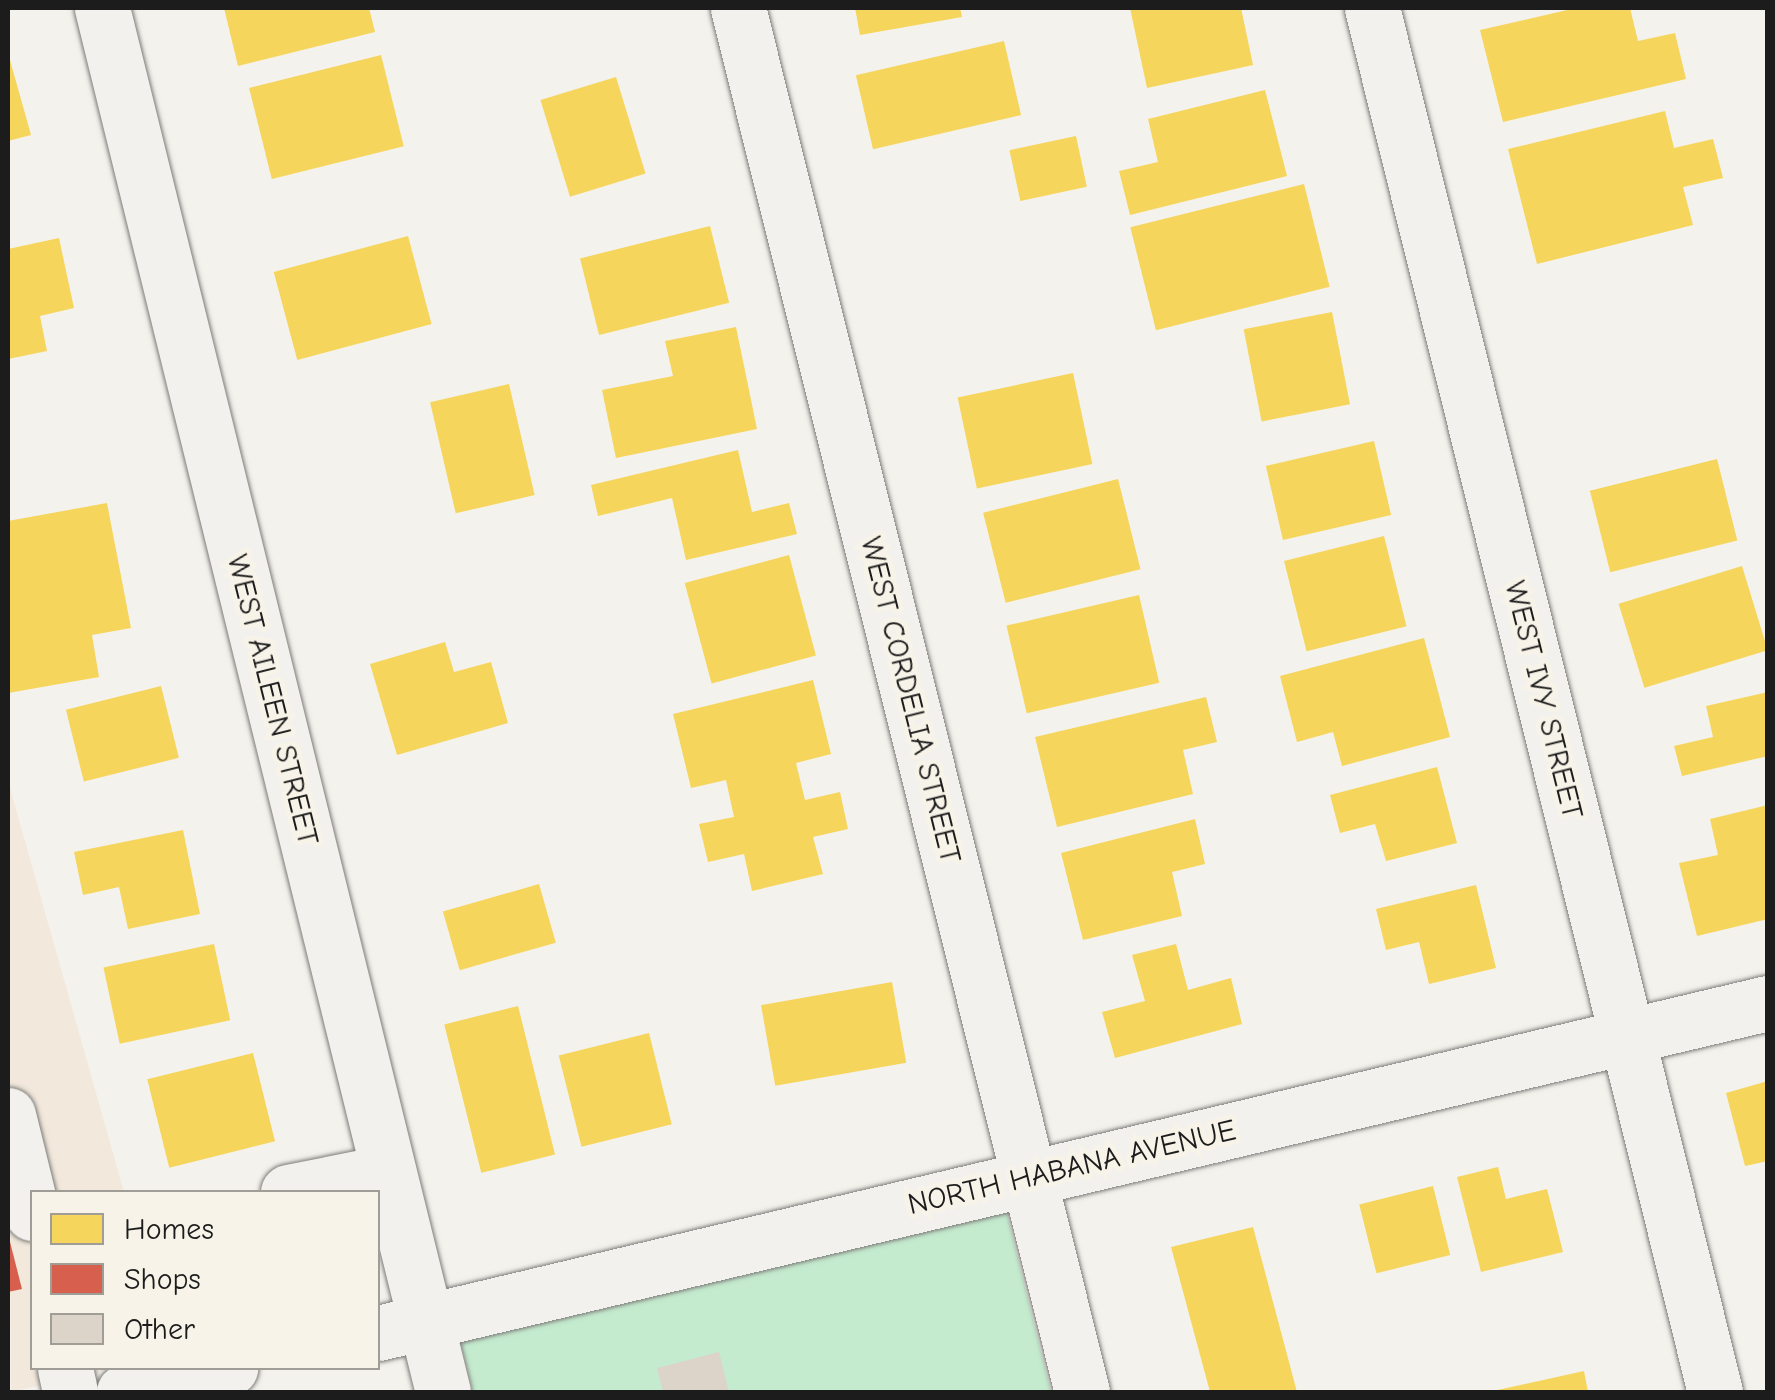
<!DOCTYPE html>
<html>
<head>
<meta charset="utf-8">
<style>
  body { margin:0 }
  #map { position:relative; width:1775px; height:1400px; overflow:hidden; background:#f4f2ec; font-family:"Comic Neue",sans-serif }
  div>[style] { position:absolute }
  .built>* { inset:0; background:#f2e9dc }
  .green>* { inset:0; background:#c4ebce }
  .homes>* { inset:0; background:#f6d55c; transform-origin:0 0 }
  .shops>* { inset:0; background:#d6604d }
  .building>* { inset:0; background:#dcd4c9 }
  .roads { filter:drop-shadow(0 0 2px #7d7c7a) drop-shadow(0 0 2px #7d7c7a) }
  .minor>* { height:55px; margin:-27.5px; padding:0 27.5px; transform-origin:27.5px; border-radius:27.5px; background:#f2f1ed }
  span { translate:-50% -50%; white-space:nowrap; text-align:center; line-height:1.15; -webkit-text-stroke:10px #f7f3e8; paint-order:stroke }
  .street-label { font-size:30px; color:#1c1c1c }
  .frame { position:absolute; inset:0; border:10px solid #1c1c1c; pointer-events:none }
  .legend { position:absolute; left:30px; top:1190px; width:350px; height:180px; box-sizing:border-box; background:#f7f3e8; border:2px solid #9f9d96; margin:0; padding:12px 18px; list-style:none; font-size:30px; color:#1c1c1c }
  .legend li { display:flex; align-items:center; gap:20px; height:50px }
  .legend b { width:50px; border:2px solid #9f9d96 }
</style>
</head>
<body>
<div id="map">
  <div class="built">
    <i style="clip-path:polygon(8px 781px,124px 1192px,32px 1192px,32px 1368px,117px 1368px,11px 1392px)"></i>
  </div>
  <div class="green">
    <i style="clip-path:polygon(1006px 1210px,1051px 1392px,473px 1392px,460px 1340px)"></i>
  </div>
  <div class="homes">
    <i style="clip-path:polygon(224px 8px,369px 8px,375px 32px,238px 66px)"></i>
    <i style="clip-path:polygon(855px 8px,960px 8px,962px 17px,860px 35px)"></i>
    <i style="clip-path:polygon(1130px 8px,1241px 8px,1253px 65px,1147px 88px)"></i>
    <i style="clip-path:polygon(1576px 8px,1630px 8px,1638px 41px,1675px 33px,1686px 79px,1503px 122px,1480px 30px)"></i>
    <i style="left:1004px;top:41px;width:76px;height:152px;rotate:77deg"></i>
    <i style="clip-path:polygon(8px 53px,31px 135px,8px 141px)"></i>
    <i style="left:381px;top:55px;width:94px;height:136px;rotate:76deg"></i>
    <i style="left:616px;top:77px;width:101px;height:79px;rotate:73deg"></i>
    <i style="clip-path:polygon(1265px 90px,1287px 176px,1130px 215px,1119px 171px,1158px 162px,1148px 119px)"></i>
    <i style="clip-path:polygon(1665px 111px,1674px 148px,1713px 139px,1723px 178px,1683px 187px,1693px 225px,1537px 264px,1508px 149px)"></i>
    <i style="left:1076px;top:136px;width:52px;height:68px;rotate:78deg"></i>
    <i style="left:1304px;top:184px;width:106px;height:179px;rotate:76deg"></i>
    <i style="left:710px;top:226px;width:79px;height:134px;rotate:76deg"></i>
    <i style="left:408px;top:236px;width:91px;height:139px;rotate:75deg"></i>
    <i style="clip-path:polygon(59px 238px,74px 308px,40px 316px,47px 351px,8px 359px,8px 249px)"></i>
    <i style="left:1332px;top:312px;width:94px;height:90px;rotate:79deg"></i>
    <i style="clip-path:polygon(736px 327px,757px 429px,616px 458px,602px 390px,673px 376px,665px 341px)"></i>
    <i style="left:1073px;top:373px;width:93px;height:118px;rotate:78deg"></i>
    <i style="left:509px;top:384px;width:114px;height:81px;rotate:77deg"></i>
    <i style="left:1374px;top:441px;width:76px;height:111px;rotate:77deg"></i>
    <i style="clip-path:polygon(738px 450px,752px 512px,789px 503px,797px 534px,686px 560px,672px 498px,598px 516px,591px 485px)"></i>
    <i style="left:1717px;top:459px;width:84px;height:131px;rotate:76deg"></i>
    <i style="left:1118px;top:479px;width:93px;height:139px;rotate:76deg"></i>
    <i style="clip-path:polygon(107px 503px,131px 628px,92px 635px,99px 677px,8px 693px,8px 521px)"></i>
    <i style="left:1384px;top:536px;width:93px;height:103px;rotate:76deg"></i>
    <i style="left:789px;top:555px;width:104px;height:108px;rotate:75deg"></i>
    <i style="left:1742px;top:566px;width:88px;height:129px;rotate:73deg"></i>
    <i style="left:1139px;top:595px;width:90px;height:136px;rotate:77deg"></i>
    <i style="clip-path:polygon(1424px 638px,1450px 737px,1342px 766px,1333px 732px,1297px 742px,1280px 676px)"></i>
    <i style="clip-path:polygon(445px 642px,454px 672px,491px 662px,508px 723px,397px 755px,370px 664px)"></i>
    <i style="clip-path:polygon(813px 680px,831px 754px,796px 763px,805px 800px,840px 792px,848px 829px,813px 837px,823px 874px,752px 891px,744px 854px,708px 862px,699px 824px,734px 817px,726px 780px,691px 788px,673px 714px)"></i>
    <i style="left:161px;top:686px;width:74px;height:98px;rotate:76deg"></i>
    <i style="clip-path:polygon(1768px 692px,1768px 756px,1682px 776px,1674px 746px,1713px 737px,1706px 706px)"></i>
    <i style="clip-path:polygon(1206px 697px,1217px 742px,1183px 750px,1193px 794px,1057px 827px,1035px 737px)"></i>
    <i style="clip-path:polygon(1437px 767px,1457px 843px,1386px 861px,1375px 824px,1340px 833px,1330px 795px)"></i>
    <i style="clip-path:polygon(1768px 805px,1768px 919px,1697px 936px,1679px 863px,1718px 855px,1710px 819px)"></i>
    <i style="clip-path:polygon(1195px 819px,1205px 864px,1172px 872px,1182px 916px,1083px 940px,1061px 853px)"></i>
    <i style="clip-path:polygon(183px 830px,200px 914px,128px 929px,119px 887px,83px 895px,74px 852px)"></i>
    <i style="left:539px;top:884px;width:61px;height:100px;rotate:74deg"></i>
    <i style="clip-path:polygon(1476px 885px,1496px 968px,1429px 984px,1419px 942px,1386px 950px,1376px 909px)"></i>
    <i style="left:214px;top:944px;width:78px;height:113px;rotate:78deg"></i>
    <i style="clip-path:polygon(1176px 944px,1188px 990px,1231px 978px,1242px 1024px,1115px 1058px,1102px 1012px,1145px 1001px,1132px 955px)"></i>
    <i style="left:892px;top:982px;width:82px;height:133px;rotate:80deg"></i>
    <i style="left:518px;top:1006px;width:153px;height:76px;rotate:76deg"></i>
    <i style="left:649px;top:1033px;width:94px;height:93px;rotate:76deg"></i>
    <i style="left:253px;top:1053px;width:91px;height:109px;rotate:76deg"></i>
    <i style="clip-path:polygon(1768px 1081px,1768px 1161px,1745px 1166px,1726px 1093px)"></i>
    <i style="clip-path:polygon(1498px 1167px,1506px 1199px,1547px 1189px,1563px 1252px,1481px 1272px,1457px 1177px)"></i>
    <i style="left:1433px;top:1186px;width:71px;height:76px;rotate:76deg"></i>
    <i style="clip-path:polygon(1253px 1227px,1297px 1392px,1210px 1392px,1171px 1247px)"></i>
    <i style="clip-path:polygon(1584px 1371px,1588px 1392px,1493px 1392px,1493px 1391px)"></i>
  </div>
  <div class="shops">
    <i style="clip-path:polygon(8px 1234px,22px 1289px,8px 1292px)"></i>
  </div>
  <div class="building">
    <i style="clip-path:polygon(719px 1352px,729px 1392px,663px 1392px,657px 1368px)"></i>
  </div>
  <div class="roads">
    <div class="minor">
      <i style="left:102px;top:8px;width:1425px;rotate:76.16deg"></i>
      <i style="left:738px;top:8px;width:1426px;rotate:76.04deg"></i>
      <i style="left:1372px;top:8px;width:1426px;rotate:76.08deg"></i>
      <i style="left:8px;top:1115px;width:101px;rotate:76.2deg"></i>
      <i style="left:288px;top:1192px;width:102px;rotate:-11.3deg"></i>
      <i style="left:378px;top:1333px;width:1429px;rotate:-13.36deg"></i>
      <i style="left:65px;top:1368px;width:25px;rotate:78deg"></i>
      <i style="left:124px;top:1392px;width:109px;rotate:-12.8deg"></i>
    </div>
  </div>
  <div class="street-label">
    <span style="left:272px;top:700px;rotate:76deg">WEST AILEEN STREET</span>
    <span style="left:910px;top:700px;rotate:76deg">WEST CORDELIA STREET</span>
    <span style="left:1543px;top:700px;rotate:76deg">WEST IVY STREET</span>
    <span style="left:1072px;top:1168px;rotate:-13deg">NORTH HABANA AVENUE</span>
  </div>
  <div class="frame"></div>
  <ul class="legend">
  <li><b style="height:28px;background:#f6d55c"></b>Homes</li>
  <li><b style="height:28px;background:#d6604d"></b>Shops</li>
  <li><b style="height:28px;background:#dcd4c9"></b>Other</li>
  </ul>
</div>
</body>
</html>
